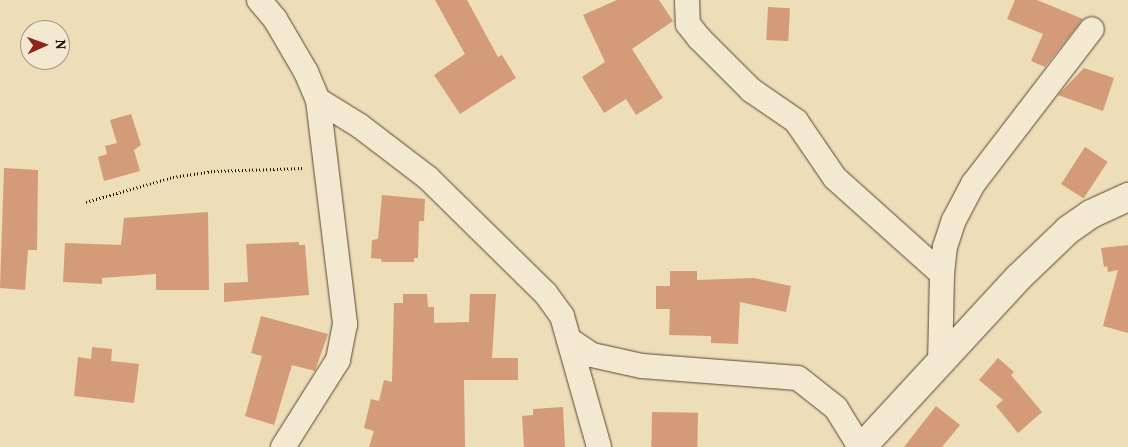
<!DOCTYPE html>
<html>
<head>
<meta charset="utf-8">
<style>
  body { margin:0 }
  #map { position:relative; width:1128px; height:447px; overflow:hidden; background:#edddb8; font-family:Vollkorn,serif }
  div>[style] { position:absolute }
  .building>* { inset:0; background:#d39b77; transform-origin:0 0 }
  .path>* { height:3px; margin-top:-1.5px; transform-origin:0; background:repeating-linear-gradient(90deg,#291207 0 1px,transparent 0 3.5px) }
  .roads { filter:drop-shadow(0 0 1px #5a4533) drop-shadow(0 0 1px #5a4533) }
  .street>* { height:24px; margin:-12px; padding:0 12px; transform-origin:12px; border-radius:12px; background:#f3e9d1 }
  .secondary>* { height:28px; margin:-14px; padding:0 14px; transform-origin:14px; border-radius:14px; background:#f3e9d1 }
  span { translate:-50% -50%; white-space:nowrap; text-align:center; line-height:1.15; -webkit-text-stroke:4px #f3e9d1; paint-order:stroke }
  .north { position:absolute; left:20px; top:20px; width:50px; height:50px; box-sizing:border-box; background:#f3e9d1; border:1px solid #a29380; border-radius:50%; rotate:88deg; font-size:14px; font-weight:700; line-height:20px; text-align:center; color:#291207 }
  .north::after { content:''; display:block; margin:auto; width:18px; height:22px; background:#8f2418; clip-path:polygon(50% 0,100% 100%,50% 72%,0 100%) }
</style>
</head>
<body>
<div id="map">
  <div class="building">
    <i style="clip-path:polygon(435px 0,467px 0,498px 57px,502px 55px,516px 78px,460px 114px,434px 75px,465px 54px)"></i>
    <i style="clip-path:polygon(617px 0,659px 0,673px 21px,632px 49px,663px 98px,636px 115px,626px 99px,604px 113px,582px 77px,605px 62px,583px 15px)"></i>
    <i style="clip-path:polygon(1015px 0,1037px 0,1083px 19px,1045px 67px,1031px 61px,1043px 34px,1007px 19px)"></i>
    <i style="left:768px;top:7px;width:22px;height:33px;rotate:3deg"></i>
    <i style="clip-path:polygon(1084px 68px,1114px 78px,1103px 111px,1058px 95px)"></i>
    <i style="clip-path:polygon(131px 114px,141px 145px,134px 150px,140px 171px,104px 181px,98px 157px,107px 154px,105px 146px,117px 143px,110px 120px)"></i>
    <i style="left:1085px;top:147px;width:27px;height:44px;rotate:33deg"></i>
    <i style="clip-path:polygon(4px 168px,38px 170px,37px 250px,28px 250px,25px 290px,0 288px)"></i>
    <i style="clip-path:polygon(382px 195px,425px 199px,424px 221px,419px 221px,418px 258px,414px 258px,414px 262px,382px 262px,381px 259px,371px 258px,372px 240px,378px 239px)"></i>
    <i style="clip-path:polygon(208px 212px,209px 290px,156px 290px,156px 274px,102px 278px,102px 284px,63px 282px,65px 243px,121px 245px,124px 218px)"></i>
    <i style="clip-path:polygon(299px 242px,299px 245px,305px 245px,309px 295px,224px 302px,224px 283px,248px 282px,246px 244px)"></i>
    <i style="clip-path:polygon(1128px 245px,1128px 333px,1103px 326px,1118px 270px,1108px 272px,1107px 266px,1104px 267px,1101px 248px)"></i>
    <i style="clip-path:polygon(670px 271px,697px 271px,697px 280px,754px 278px,791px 286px,786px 312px,740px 302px,738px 344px,711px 343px,711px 336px,669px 335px,670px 309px,656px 309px,656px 286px,670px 286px)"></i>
    <i style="clip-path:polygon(403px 294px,427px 294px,428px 307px,434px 307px,434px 323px,469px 322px,470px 294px,496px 294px,492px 358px,518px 358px,518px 380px,464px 380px,465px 447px,369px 447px,374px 431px,364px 428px,371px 399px,379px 401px,384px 380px,392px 382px,394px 303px,403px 303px)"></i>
    <i style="clip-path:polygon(261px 316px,328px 334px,315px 371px,292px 365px,274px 425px,245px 416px,262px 356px,251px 353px)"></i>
    <i style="clip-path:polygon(92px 347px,112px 349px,111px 361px,139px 364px,134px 403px,74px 396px,78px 357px,91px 359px)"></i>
    <i style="clip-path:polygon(998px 358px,1014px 372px,1011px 375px,1042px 412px,1018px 433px,996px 406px,1003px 400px,979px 380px)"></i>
    <i style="clip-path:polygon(936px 406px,960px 425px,942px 447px,904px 447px)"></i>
    <i style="clip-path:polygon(563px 407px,565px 447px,524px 447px,522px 416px,533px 415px,533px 409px)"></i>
    <i style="left:652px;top:412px;width:46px;height:35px;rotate:1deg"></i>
  </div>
  <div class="path">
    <i style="left:86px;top:202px;width:91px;rotate:-16deg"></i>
    <i style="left:173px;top:177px;width:41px;rotate:-8.3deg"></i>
    <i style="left:214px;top:171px;width:90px;rotate:-1.9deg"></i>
  </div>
  <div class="roads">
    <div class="street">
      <i style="left:259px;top:0;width:25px;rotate:50deg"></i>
      <i style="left:275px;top:19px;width:61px;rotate:59.7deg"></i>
      <i style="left:306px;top:72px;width:30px;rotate:67deg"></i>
      <i style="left:318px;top:100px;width:226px;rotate:83.1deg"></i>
      <i style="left:345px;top:324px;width:37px;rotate:101deg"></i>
      <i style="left:338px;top:360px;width:103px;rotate:122.3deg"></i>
      <i style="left:687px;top:0;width:24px;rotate:88deg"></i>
      <i style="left:688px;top:24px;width:18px;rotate:52deg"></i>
      <i style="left:699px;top:38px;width:74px;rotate:45deg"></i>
      <i style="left:751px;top:90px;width:55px;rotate:34.6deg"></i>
      <i style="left:796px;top:121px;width:69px;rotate:55.6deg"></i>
      <i style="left:835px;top:178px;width:144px;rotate:41.9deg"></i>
      <i style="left:318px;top:100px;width:49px;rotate:31.8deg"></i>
      <i style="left:360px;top:126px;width:86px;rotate:37.4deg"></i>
      <i style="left:428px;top:178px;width:165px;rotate:44.5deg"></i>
      <i style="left:546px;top:294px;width:27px;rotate:54deg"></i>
      <i style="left:562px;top:316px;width:136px;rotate:74.2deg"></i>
      <i style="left:571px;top:341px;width:25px;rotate:34deg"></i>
      <i style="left:592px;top:355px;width:51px;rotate:12.4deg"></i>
      <i style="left:642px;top:366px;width:156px;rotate:4.4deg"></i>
      <i style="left:798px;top:378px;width:48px;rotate:38.3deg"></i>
      <i style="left:836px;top:408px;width:46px;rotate:58.4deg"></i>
      <i style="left:940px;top:364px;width:90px;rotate:-88.7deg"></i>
      <i style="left:942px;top:274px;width:27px;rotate:-84deg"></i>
      <i style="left:945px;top:247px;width:28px;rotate:-72deg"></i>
      <i style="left:954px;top:220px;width:41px;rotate:-62.2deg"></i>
      <i style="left:973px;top:184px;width:195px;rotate:-52.5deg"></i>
    </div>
    <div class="secondary">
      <i style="left:862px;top:447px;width:230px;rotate:-47.3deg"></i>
      <i style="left:1018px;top:278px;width:69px;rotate:-43.8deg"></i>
      <i style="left:1068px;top:230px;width:28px;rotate:-35deg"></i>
      <i style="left:1091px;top:214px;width:41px;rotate:-24.7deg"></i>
    </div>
  </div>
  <div class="north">N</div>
</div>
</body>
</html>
